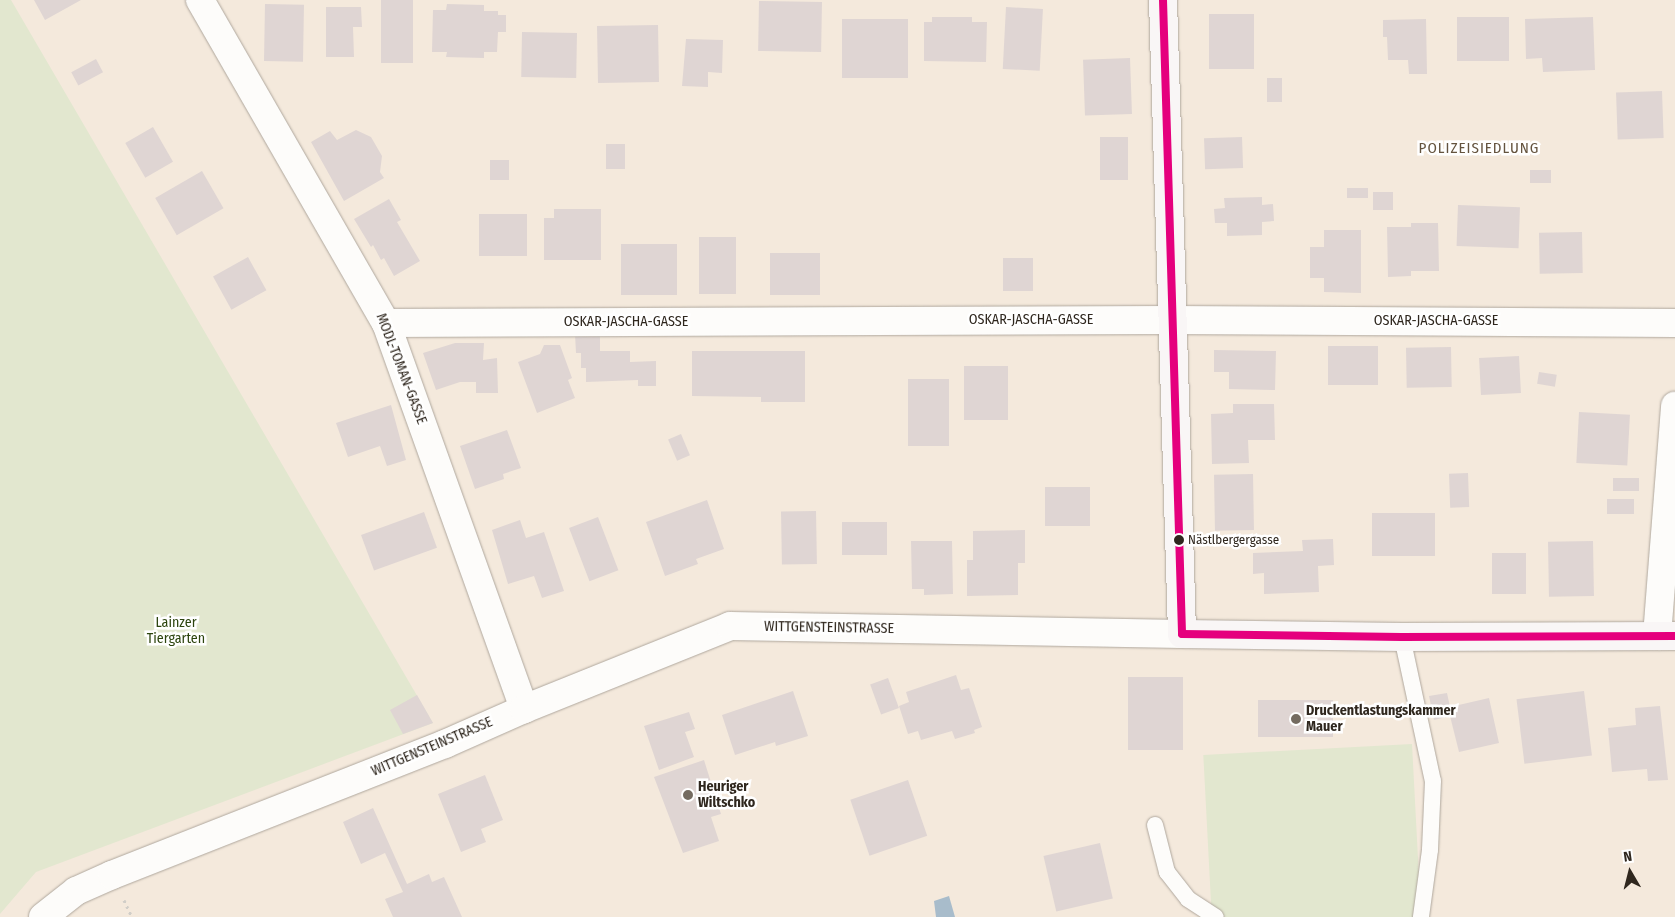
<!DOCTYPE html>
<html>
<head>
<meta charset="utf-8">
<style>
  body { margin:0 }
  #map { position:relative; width:1675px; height:917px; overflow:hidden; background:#f4e9dc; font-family:"Fira Sans Condensed",sans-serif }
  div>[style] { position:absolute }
  .green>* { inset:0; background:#e2e7cf; transform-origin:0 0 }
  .water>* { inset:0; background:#a8bccb }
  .building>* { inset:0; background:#dfd5d3; transform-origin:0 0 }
  .path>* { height:3px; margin-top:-1.5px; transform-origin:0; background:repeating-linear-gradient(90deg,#d1cec8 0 2.5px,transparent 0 6.5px) }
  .roads { filter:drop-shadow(0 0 1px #afa79d) drop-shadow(0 0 1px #afa79d) }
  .lane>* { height:16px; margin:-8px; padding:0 8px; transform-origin:8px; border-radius:8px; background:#fdfcfa }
  .street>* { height:28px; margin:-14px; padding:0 14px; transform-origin:14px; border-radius:14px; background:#fdfcfa }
  .secondary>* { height:28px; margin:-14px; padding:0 14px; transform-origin:14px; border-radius:14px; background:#f9f6f6 }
  .bus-1>* { height:8px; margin:-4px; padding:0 4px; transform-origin:4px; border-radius:4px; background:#e5007d }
  .dots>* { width:14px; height:14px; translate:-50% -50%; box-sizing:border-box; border:2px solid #fff; border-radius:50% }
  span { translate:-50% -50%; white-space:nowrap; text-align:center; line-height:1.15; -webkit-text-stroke:5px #fff; paint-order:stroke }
  .bus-label { font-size:13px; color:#2f271e }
  .left { translate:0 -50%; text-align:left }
  .street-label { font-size:14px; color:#2f271e }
  .park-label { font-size:14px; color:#2c440e }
  .poi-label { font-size:14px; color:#2f271e; font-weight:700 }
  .neighbourhood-label { font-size:15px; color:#64533e; letter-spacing:1px }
  .north { position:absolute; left:1605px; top:847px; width:50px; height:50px; -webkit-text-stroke:4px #fff; paint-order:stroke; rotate:352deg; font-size:14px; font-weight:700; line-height:20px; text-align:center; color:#2f271e }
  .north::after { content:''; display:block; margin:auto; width:18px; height:22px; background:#2f271e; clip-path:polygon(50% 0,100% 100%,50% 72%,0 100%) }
</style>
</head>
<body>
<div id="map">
  <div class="green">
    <i style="clip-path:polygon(0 0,11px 0,433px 723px,36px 872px,0 914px)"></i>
    <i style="left:1412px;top:744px;width:173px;height:209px;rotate:87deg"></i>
  </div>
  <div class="water">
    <i style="clip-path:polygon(949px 896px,955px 917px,936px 917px,934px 901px)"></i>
  </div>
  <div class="building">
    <i style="clip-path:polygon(34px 0,81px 0,45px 20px)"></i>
    <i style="left:381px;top:0;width:32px;height:63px"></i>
    <i style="left:759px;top:1px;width:63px;height:50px;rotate:1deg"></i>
    <i style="left:265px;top:4px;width:39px;height:57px;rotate:1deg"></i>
    <i style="clip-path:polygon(447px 4px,484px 5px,484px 11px,498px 11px,498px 15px,506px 15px,506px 32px,498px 32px,497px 52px,484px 52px,484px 58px,446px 57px,447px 52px,432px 52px,433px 10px,446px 10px)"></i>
    <i style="clip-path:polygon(326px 7px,361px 7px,362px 27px,353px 27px,354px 57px,326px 57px)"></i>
    <i style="left:1006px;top:7px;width:37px;height:62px;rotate:3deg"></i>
    <i style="left:1209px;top:14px;width:45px;height:55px"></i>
    <i style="clip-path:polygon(932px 17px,972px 17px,972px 22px,987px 22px,986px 62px,924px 61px,924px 22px,932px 22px)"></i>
    <i style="left:1509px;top:17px;width:44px;height:52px;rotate:90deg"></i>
    <i style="clip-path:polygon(1593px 17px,1595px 70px,1543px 72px,1542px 58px,1526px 59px,1525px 19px)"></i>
    <i style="left:842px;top:19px;width:66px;height:59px"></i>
    <i style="clip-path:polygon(1426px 19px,1427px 74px,1409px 74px,1408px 60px,1388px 60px,1387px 37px,1383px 37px,1383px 20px)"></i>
    <i style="left:658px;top:25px;width:57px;height:61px;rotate:89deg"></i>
    <i style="left:522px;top:32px;width:55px;height:45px;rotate:1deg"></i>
    <i style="clip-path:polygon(686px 39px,723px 40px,722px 73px,708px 72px,708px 87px,682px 86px)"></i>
    <i style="left:1130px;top:58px;width:56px;height:47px;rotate:88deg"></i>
    <i style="left:96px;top:59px;width:15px;height:28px;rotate:62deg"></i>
    <i style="left:1267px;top:78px;width:15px;height:24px"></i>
    <i style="left:1662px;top:91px;width:47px;height:46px;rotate:88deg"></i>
    <i style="left:153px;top:127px;width:40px;height:32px;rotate:60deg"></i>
    <i style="clip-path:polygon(356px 130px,371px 137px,382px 156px,380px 172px,384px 178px,344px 201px,311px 142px,330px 131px,337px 140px)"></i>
    <i style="left:1100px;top:137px;width:28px;height:43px"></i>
    <i style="left:1242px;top:137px;width:31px;height:38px;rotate:88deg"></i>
    <i style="left:606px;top:144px;width:19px;height:25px"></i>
    <i style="left:490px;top:160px;width:19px;height:20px"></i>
    <i style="left:1530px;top:170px;width:21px;height:13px"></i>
    <i style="left:202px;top:171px;width:43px;height:54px;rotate:60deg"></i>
    <i style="left:1347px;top:188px;width:21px;height:10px"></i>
    <i style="left:1373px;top:192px;width:20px;height:18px"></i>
    <i style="clip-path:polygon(1262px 197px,1262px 205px,1273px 204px,1274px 221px,1262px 222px,1262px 235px,1227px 236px,1227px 223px,1215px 223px,1214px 209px,1225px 208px,1224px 198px)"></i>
    <i style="clip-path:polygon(389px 199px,401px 220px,397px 222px,420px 261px,394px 276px,384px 258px,381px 260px,373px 245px,371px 247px,354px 219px)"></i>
    <i style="left:1458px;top:205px;width:62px;height:41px;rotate:2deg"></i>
    <i style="clip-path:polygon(554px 209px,601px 209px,601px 260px,544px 260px,544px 218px,554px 218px)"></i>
    <i style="left:479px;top:214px;width:48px;height:42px"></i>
    <i style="clip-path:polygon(1411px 223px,1438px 223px,1439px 271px,1411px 271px,1411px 276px,1388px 277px,1387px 227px,1411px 227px)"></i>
    <i style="clip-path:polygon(1324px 230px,1361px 230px,1361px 293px,1324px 292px,1324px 278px,1310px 278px,1310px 247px,1324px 247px)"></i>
    <i style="left:1582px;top:232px;width:41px;height:43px;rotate:89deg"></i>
    <i style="left:699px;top:237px;width:37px;height:57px"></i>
    <i style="left:621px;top:244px;width:56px;height:51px"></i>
    <i style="left:770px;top:253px;width:50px;height:42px"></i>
    <i style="left:248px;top:257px;width:38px;height:40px;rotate:61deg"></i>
    <i style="left:1003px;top:258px;width:30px;height:33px"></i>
    <i style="clip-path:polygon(575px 334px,600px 334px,600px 351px,630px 351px,630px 362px,656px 361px,656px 386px,638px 386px,638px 380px,586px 382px,586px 368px,581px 368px,581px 353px,576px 353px)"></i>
    <i style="clip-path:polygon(455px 343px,484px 343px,483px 360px,497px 358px,498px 393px,476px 393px,476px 382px,460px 382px,436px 390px,423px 353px)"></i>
    <i style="clip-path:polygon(544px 345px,560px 345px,572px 378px,568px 380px,575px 398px,537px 413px,518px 362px,540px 354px)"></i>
    <i style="left:1328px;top:346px;width:50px;height:39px"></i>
    <i style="left:1451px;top:347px;width:40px;height:45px;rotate:89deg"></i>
    <i style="clip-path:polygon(1214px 350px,1276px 351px,1275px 390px,1229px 389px,1229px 372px,1214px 372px)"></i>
    <i style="clip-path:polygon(692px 351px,805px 351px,805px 402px,761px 402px,761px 397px,692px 396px)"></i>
    <i style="left:1519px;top:356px;width:37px;height:40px;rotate:87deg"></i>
    <i style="left:964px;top:366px;width:44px;height:54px"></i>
    <i style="left:1539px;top:372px;width:18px;height:12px;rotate:9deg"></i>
    <i style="left:908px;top:379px;width:41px;height:67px"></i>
    <i style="clip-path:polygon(1233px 404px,1274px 404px,1275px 440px,1248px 440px,1249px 463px,1212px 464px,1211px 414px,1233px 413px)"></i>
    <i style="clip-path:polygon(391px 405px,406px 460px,387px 466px,380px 446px,348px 457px,336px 423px)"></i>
    <i style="left:1579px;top:412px;width:51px;height:51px;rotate:3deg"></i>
    <i style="clip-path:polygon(507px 430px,521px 468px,503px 474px,504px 479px,475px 489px,460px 446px)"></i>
    <i style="left:681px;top:434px;width:23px;height:14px;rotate:67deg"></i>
    <i style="left:1468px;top:473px;width:34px;height:19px;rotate:88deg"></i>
    <i style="left:1253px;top:474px;width:56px;height:39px;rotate:89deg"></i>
    <i style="left:1613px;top:478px;width:26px;height:13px"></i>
    <i style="left:1045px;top:487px;width:45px;height:39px"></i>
    <i style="left:1634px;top:499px;width:15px;height:27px;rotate:90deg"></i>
    <i style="clip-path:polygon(707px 500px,724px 549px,696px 559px,698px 564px,665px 576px,646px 522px)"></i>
    <i style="left:816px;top:511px;width:53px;height:35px;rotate:89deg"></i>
    <i style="left:424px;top:512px;width:38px;height:67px;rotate:70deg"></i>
    <i style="left:1372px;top:513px;width:63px;height:43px"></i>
    <i style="left:598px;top:517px;width:57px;height:31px;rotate:69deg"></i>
    <i style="clip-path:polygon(520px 520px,526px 538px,544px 532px,564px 591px,542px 598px,534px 576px,508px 584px,492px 530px)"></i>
    <i style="left:842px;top:522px;width:45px;height:33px"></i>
    <i style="clip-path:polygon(1025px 530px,1025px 563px,1018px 563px,1018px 595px,967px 596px,967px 560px,973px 560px,973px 531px)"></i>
    <i style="clip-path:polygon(1333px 539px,1334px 565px,1318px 566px,1319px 592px,1264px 594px,1264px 573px,1253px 574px,1253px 553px,1303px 551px,1302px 540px)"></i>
    <i style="clip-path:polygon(911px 541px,952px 541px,953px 594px,924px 595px,924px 589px,912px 589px)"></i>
    <i style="left:1593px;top:541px;width:55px;height:45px;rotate:89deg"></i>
    <i style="left:1492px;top:553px;width:34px;height:41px"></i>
    <i style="clip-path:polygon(956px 675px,961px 690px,969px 688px,982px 727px,974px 730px,975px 733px,955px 739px,952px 731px,921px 740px,918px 731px,908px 734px,899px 706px,909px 702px,906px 692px)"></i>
    <i style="left:1128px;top:677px;width:55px;height:73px"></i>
    <i style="left:888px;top:678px;width:32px;height:19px;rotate:70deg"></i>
    <i style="clip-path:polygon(793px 691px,808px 736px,776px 746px,775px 742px,735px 755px,722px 715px)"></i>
    <i style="left:1584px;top:691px;width:65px;height:68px;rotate:83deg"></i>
    <i style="clip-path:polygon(1447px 693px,1450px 707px,1489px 698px,1499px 743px,1459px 752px,1450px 716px,1434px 720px,1429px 696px)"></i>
    <i style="clip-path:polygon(417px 695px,433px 723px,403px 734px,390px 710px)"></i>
    <i style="left:1258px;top:700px;width:75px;height:37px"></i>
    <i style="clip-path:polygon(1660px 706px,1668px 780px,1648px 781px,1647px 769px,1612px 772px,1608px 728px,1636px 725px,1635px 708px)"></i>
    <i style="clip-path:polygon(689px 712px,695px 729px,685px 732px,694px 757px,659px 770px,644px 726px)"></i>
    <i style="clip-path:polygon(704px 760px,721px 814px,711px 817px,719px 841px,683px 853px,654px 777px)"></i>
    <i style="clip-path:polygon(485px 775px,503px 820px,481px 829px,486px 842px,461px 852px,438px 794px)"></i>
    <i style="left:908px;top:780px;width:59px;height:61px;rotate:71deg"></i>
    <i style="clip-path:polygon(373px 808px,407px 884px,429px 874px,432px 882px,444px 877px,462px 917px,393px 917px,385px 899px,403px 892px,385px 853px,361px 864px,343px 822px)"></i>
    <i style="left:1100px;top:843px;width:57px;height:58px;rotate:77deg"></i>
  </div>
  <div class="path">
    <i style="left:124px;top:900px;width:19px;rotate:65deg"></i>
  </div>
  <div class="roads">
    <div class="lane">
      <i style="left:1402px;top:637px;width:147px;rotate:77.9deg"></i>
      <i style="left:1433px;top:781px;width:69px;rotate:92.5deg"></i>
      <i style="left:1430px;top:850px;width:68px;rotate:97.7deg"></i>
      <i style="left:1155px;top:825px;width:49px;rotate:75.7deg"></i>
      <i style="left:1167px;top:872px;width:34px;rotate:52deg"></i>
      <i style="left:1188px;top:899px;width:33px;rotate:33deg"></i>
    </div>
    <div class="street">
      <i style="left:200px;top:0;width:373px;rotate:60.1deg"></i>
      <i style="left:386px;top:323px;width:410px;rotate:70.3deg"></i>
      <i style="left:386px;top:323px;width:785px;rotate:-0.22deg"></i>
      <i style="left:1171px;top:320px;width:504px;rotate:0.34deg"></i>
      <i style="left:1657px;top:636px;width:231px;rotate:-85.5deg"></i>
      <i style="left:43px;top:917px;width:42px;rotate:-38.2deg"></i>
      <i style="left:76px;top:891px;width:39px;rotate:-24deg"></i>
      <i style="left:112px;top:875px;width:358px;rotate:-21.5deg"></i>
      <i style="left:445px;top:744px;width:86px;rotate:-23.9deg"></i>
      <i style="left:524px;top:709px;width:222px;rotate:-21.9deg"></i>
      <i style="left:730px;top:626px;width:452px;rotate:1deg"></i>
    </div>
    <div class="secondary">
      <i style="left:1163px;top:0;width:634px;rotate:88.28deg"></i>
      <i style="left:1182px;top:634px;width:220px;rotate:0.8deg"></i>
      <i style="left:1402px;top:637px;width:273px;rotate:-0.2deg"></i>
    </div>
  </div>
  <div class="bus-1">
    <i style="left:1163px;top:0;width:634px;rotate:88.28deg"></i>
    <i style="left:1182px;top:634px;width:220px;rotate:0.8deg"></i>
    <i style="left:1402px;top:637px;width:273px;rotate:-0.2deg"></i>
  </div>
  <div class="dots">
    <i style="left:1179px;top:540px;background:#2f271e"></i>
    <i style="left:1296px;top:719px;background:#746b60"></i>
    <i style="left:688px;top:795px;background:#746b60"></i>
  </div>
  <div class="bus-label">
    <span class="left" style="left:1188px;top:540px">Nästlbergergasse</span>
  </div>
  <div class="street-label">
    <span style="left:1031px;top:320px">OSKAR-JASCHA-GASSE</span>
    <span style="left:1436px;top:321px">OSKAR-JASCHA-GASSE</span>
    <span style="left:626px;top:322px">OSKAR-JASCHA-GASSE</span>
    <span style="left:401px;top:369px;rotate:69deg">MODL-TOMAN-GASSE</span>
    <span style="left:829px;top:628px;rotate:1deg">WITTGENSTEINSTRASSE</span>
    <span style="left:432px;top:747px;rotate:-23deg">WITTGENSTEINSTRASSE</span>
  </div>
  <div class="park-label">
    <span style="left:176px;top:631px">Lainzer<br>Tiergarten</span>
  </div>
  <div class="poi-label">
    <span class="left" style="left:1306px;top:719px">Druckentlastungskammer<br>Mauer</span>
    <span class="left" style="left:698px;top:795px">Heuriger<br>Wiltschko</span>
  </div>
  <div class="neighbourhood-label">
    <span style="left:1479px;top:149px">POLIZEISIEDLUNG</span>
  </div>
  <div class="north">N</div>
</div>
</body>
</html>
